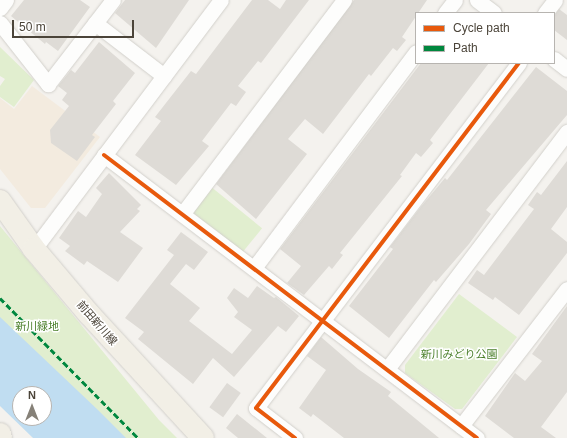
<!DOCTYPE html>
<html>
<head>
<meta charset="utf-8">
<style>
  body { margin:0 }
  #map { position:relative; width:567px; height:438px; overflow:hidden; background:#f4f2ee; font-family:Helvetica,"Noto Sans JP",sans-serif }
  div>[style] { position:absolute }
  .commercial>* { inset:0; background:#f3ebdf }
  .green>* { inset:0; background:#e1eecf; transform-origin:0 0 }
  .water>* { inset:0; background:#c0ddf1 }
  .building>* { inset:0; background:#dedbd6; transform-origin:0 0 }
  .roads { filter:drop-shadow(0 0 1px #d2d0cb) drop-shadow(0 0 1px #d2d0cb) }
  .minor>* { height:15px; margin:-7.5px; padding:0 7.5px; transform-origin:7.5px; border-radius:7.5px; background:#fdfdfc }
  .primary>* { height:22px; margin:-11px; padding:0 11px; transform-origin:11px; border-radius:11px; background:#f2efe6 }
  .quiet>* { height:3px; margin-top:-1.5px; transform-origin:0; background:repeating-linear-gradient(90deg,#00873e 0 6px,transparent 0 9px) }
  .cycleway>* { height:4px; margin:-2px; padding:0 2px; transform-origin:2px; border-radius:2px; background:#e8590c }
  span { translate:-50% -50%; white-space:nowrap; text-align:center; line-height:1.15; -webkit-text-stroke:3px #fff; paint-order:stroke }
  .street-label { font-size:11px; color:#4b4439 }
  .park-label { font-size:11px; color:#4a7f2a }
  .legend { position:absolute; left:415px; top:12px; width:140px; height:52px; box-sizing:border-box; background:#fff; border:1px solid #b7b4b0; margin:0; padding:5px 7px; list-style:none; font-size:12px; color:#4b4439 }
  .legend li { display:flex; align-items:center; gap:8px; height:20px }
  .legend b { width:20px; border:1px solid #b7b4b0 }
  .north { position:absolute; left:12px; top:386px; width:40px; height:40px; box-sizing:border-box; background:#fff; border:1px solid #b7b4b0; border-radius:50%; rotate:0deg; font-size:11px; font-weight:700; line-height:16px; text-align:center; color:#4b4439 }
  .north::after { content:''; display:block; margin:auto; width:14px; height:18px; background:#868178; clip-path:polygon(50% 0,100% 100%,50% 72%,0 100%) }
  .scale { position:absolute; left:12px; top:20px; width:122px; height:18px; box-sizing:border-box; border:2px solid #4b4439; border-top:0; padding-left:5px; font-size:12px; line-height:14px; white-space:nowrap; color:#4b4439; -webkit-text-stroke:3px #fff; paint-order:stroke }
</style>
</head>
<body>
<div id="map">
  <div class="commercial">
    <i style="clip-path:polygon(32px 86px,100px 137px,45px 208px,31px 208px,0 169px,0 98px,14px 109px)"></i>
  </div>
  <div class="green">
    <i style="clip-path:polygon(0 47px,34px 80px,14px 107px,0 97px,0 86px,5px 79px,0 76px)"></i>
    <i style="left:210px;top:186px;width:67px;height:33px;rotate:39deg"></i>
    <i style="clip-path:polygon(0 226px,159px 420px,177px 438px,99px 438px,0 339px)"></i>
    <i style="clip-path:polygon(459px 294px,517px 337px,462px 409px,455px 409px,405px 373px,405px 365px)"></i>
  </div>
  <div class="water">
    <i style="clip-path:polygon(evenodd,0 317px,98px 410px,126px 438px,33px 438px,0 406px,0 317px,20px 394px,44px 394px,44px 418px,20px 418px,20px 394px)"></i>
  </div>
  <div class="building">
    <i style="clip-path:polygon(24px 0,80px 0,90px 7px,58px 51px,46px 42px,45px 44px,11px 16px)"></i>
    <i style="clip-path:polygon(125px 0,189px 0,156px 48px,115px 13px)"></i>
    <i style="clip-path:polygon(252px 0,268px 0,280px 9px,286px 0,309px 0,261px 63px,258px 61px,238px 86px,246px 92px,236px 106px,231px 103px,202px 141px,209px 146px,176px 185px,135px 155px,161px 121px,155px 117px,191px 71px,196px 74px)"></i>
    <i style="clip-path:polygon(354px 0,427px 0,402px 37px,406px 40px,397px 51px,393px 48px,371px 76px,369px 74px,323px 134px,305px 119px,288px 139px,307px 154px,256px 219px,216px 184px)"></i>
    <i style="clip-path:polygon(559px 9px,567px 15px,567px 40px,554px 30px,554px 16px)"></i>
    <i style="clip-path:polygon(99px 42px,135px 73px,113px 101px,116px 104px,92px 135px,95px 137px,77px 161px,51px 143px,50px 130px,69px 106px,62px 100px,67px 93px,58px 86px,71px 70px,75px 73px)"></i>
    <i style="clip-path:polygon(421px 63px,489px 63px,430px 140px,433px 143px,421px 157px,416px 153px,400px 175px,402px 176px,340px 253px,343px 255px,332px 269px,329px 266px,304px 295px,287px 283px,301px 266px,280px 249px)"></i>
    <i style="clip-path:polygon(536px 67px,567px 91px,567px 115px,486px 210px,491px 214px,469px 244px,436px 282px,434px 280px,389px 338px,349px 306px,393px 249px,390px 247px,420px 208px,445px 178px,447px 180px)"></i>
    <i style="clip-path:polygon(567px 161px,567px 207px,551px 229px,567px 242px,567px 253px,519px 315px,495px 297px,493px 300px,468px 283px,477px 270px,484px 275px,534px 209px,528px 205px,537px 192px,541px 195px)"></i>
    <i style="clip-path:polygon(109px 173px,141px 205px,137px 209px,140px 211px,120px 232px,143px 248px,118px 282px,87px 261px,84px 265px,65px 251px,70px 246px,59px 238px,78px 211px,86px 217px,102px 194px,96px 188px)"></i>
    <i style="clip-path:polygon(181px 232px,208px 252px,194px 270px,186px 264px,170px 284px,200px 308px,189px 321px,232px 354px,252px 330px,234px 317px,238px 312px,227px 298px,234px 288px,248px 298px,257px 286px,274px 298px,276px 297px,299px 316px,286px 332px,278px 326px,234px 377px,213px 358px,193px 384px,138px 339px,144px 332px,125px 318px,174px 255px,167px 250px)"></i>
    <i style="clip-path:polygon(567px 306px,567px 392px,541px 427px,556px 438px,514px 438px,485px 416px,515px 373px,525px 381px,542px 361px,532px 354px)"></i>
    <i style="clip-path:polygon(321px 337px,358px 369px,391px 392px,388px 396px,439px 438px,344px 438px,313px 414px,311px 417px,299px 408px,326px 370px,307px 356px)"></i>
    <i style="left:227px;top:383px;width:17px;height:30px;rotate:36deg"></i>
    <i style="clip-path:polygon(237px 414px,267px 438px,238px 438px,226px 428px)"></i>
  </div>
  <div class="roads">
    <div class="minor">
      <i style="left:477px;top:0;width:21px;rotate:37deg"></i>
      <i style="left:0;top:8px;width:10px;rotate:-53deg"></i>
      <i style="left:445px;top:13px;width:16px;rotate:-52deg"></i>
      <i style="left:545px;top:13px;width:16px;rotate:-52deg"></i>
      <i style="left:0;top:23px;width:78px;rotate:51.8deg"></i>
      <i style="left:48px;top:84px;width:106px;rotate:-52.3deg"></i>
      <i style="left:95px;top:23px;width:87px;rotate:37.5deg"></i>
      <i style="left:554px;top:59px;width:16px;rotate:38deg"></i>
      <i style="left:104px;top:155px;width:468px;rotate:37.2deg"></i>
      <i style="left:183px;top:213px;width:267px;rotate:-52.9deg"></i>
      <i style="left:34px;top:249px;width:311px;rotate:-53.1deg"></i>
      <i style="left:254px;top:268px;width:270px;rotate:-53.1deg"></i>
      <i style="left:387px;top:369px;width:298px;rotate:-52.8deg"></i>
      <i style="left:461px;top:426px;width:173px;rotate:-52.3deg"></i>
      <i style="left:295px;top:438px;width:49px;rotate:-142.4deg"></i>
      <i style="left:256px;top:408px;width:434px;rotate:-52.7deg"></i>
    </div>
    <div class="primary">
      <i style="left:0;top:201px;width:59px;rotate:54.7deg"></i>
      <i style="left:34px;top:249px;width:85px;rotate:49.8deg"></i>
      <i style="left:89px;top:314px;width:168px;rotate:47.4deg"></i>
      <i style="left:0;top:434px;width:4px;rotate:76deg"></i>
    </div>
  </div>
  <div class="quiet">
    <i style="left:0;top:298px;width:197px;rotate:45.4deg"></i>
  </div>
  <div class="cycleway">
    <i style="left:104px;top:155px;width:468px;rotate:37.2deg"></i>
    <i style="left:295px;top:438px;width:49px;rotate:-142.4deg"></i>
    <i style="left:256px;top:408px;width:434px;rotate:-52.7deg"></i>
  </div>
  <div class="street-label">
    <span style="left:97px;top:323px;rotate:49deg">前田新川線</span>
  </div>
  <div class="park-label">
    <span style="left:37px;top:326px">新川緑地</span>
    <span style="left:459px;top:354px">新川みどり公園</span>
  </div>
  <ul class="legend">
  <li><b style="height:5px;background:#e8590c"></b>Cycle path</li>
  <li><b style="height:5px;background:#00873e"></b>Path</li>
  </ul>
  <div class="north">N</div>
  <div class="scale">50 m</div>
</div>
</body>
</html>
